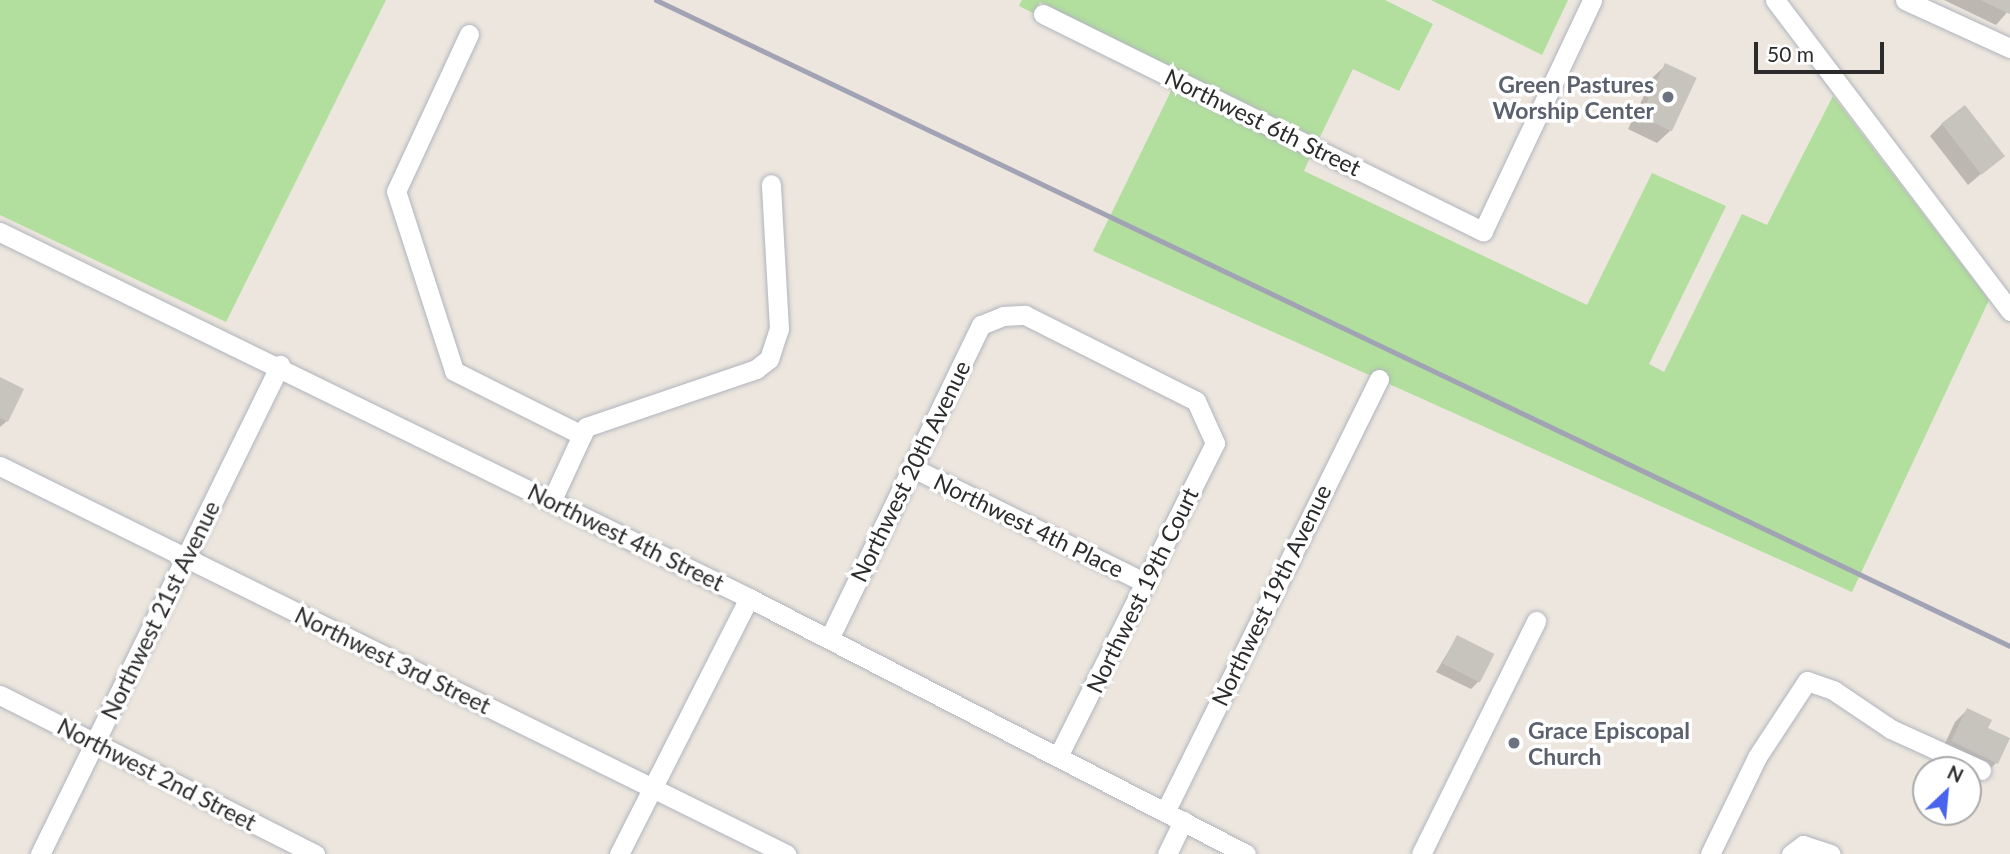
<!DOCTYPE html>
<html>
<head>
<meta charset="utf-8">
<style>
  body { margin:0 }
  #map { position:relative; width:2010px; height:854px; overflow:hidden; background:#ece6de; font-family:Lato,sans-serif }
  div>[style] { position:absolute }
  .green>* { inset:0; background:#b2de9e }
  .shadow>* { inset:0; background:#0003 }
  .building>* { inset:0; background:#c7c3bd; transform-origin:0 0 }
  .roads { filter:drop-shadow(0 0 2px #b1b4bd) drop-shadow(0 0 2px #b1b4bd) }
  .minor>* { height:19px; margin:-9.5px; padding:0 9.5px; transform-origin:9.5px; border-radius:9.5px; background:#fff }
  .rail>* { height:5px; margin:-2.5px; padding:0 2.5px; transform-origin:2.5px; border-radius:2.5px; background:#a1a3b4 }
  .dots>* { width:19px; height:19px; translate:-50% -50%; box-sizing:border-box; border:4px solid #fff; border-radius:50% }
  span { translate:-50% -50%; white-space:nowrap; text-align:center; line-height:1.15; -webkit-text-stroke:7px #fff; paint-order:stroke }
  .worship-label { font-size:23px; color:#5b616d; font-weight:700 }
  .right { translate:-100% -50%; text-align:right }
  .left { translate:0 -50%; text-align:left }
  .street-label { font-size:23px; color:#2b2b2b }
  .north { position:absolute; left:1912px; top:756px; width:70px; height:70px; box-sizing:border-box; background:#fff; border:2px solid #aaa; border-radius:50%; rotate:26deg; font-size:19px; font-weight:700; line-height:28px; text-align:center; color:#2b2b2b }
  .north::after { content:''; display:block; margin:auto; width:24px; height:32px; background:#4964ed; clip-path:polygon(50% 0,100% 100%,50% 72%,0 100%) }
  .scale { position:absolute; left:1754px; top:42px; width:130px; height:32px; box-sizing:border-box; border:4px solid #2b2b2b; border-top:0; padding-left:9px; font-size:21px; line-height:24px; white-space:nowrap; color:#2b2b2b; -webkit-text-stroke:5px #fff; paint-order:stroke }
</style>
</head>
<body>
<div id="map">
  <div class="green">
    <i style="clip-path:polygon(0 0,386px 0,226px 322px,0 215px)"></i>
    <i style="clip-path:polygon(1022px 0,1385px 0,1433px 24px,1399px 91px,1353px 69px,1319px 139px,1040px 2px,1033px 13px,1019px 6px)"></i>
    <i style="clip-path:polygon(1431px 0,1568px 0,1542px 55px)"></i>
    <i style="clip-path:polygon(1172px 89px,1310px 157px,1304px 171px,1587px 305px,1652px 173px,1726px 206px,1649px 364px,1664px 372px,1742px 214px,1767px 225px,1833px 96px,1989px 300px,1852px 592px,1093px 251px)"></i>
  </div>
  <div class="shadow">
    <i style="clip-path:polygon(1944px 0,2010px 0,2010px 9px,1996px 25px)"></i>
    <i style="clip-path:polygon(1666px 65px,1670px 131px,1657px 143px,1628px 129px,1653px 77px)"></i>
    <i style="clip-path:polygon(1942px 124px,2002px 156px,1968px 185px,1930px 136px)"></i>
    <i style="clip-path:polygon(0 379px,7px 421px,0 427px)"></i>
    <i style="clip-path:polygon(1457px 637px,1479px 681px,1471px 689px,1436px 672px)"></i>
    <i style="clip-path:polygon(1967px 710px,1986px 729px,1996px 763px,1984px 775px,1940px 754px,1955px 722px)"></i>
  </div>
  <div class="building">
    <i style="clip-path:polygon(1980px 0,2010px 0,2010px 14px)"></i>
    <i style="left:1665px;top:63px;width:35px;height:59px;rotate:25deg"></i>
    <i style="left:1965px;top:105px;width:65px;height:30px;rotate:52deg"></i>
    <i style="clip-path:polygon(0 377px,24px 389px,8px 422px,0 418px)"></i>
    <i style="left:1457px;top:635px;width:42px;height:32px;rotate:27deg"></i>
    <i style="clip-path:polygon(1967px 708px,1992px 720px,1988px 728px,2010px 738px,1998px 764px,1951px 741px)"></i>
  </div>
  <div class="roads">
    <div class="minor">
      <i style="left:1775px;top:0;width:390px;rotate:52.9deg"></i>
      <i style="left:1905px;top:0;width:115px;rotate:24.6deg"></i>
      <i style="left:1043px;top:14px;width:491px;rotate:26.3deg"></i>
      <i style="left:1483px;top:231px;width:255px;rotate:-64.7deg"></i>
      <i style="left:469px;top:34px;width:173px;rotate:114.9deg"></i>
      <i style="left:396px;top:191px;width:189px;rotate:72.1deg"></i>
      <i style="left:454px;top:371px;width:143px;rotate:26.6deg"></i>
      <i style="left:582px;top:435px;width:72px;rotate:114.8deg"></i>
      <i style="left:0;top:232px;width:834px;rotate:26.04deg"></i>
      <i style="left:749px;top:598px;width:559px;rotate:27.25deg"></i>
      <i style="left:582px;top:435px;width:9px;rotate:-63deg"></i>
      <i style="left:586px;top:427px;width:180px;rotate:-18.8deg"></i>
      <i style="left:756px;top:369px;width:16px;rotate:-38deg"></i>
      <i style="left:769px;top:359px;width:32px;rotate:-72deg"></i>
      <i style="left:779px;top:329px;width:145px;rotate:-93.2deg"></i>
      <i style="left:0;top:466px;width:877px;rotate:26.27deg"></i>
      <i style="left:911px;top:467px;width:262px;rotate:26.3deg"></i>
      <i style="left:829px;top:639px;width:349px;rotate:-64.2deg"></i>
      <i style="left:981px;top:325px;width:24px;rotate:-22deg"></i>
      <i style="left:1003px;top:316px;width:22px;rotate:-3deg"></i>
      <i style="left:1025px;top:315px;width:191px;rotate:26.7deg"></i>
      <i style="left:1196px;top:401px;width:46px;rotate:65.7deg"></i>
      <i style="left:1215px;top:443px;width:351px;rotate:116.6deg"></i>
      <i style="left:0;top:695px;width:353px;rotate:26.8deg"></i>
      <i style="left:1165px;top:812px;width:483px;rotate:-63.7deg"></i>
      <i style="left:40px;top:854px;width:545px;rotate:-63.86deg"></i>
      <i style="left:619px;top:854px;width:287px;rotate:-63.1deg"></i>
      <i style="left:1167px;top:854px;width:37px;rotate:-64deg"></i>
      <i style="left:1421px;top:854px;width:260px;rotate:-63.7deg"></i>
      <i style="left:1710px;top:854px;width:108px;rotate:-64.1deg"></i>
      <i style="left:1757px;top:757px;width:91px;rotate:-56.7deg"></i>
      <i style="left:1807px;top:681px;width:28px;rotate:19deg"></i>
      <i style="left:1833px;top:690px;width:70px;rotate:33.9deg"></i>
      <i style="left:1891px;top:729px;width:99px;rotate:24.5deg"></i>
      <i style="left:1791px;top:854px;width:15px;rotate:-37deg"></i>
      <i style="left:1803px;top:845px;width:29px;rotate:18deg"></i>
    </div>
  </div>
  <div class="rail">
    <i style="left:656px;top:0;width:1500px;rotate:25.51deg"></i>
  </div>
  <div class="dots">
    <i style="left:1668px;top:97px;background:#6b7280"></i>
    <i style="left:1514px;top:743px;background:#6b7280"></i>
  </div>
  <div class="worship-label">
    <span class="right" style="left:1654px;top:97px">Green Pastures<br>Worship Center</span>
    <span class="left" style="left:1528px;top:743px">Grace Episcopal<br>Church</span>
  </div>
  <div class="street-label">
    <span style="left:1263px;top:122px;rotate:26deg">Northwest 6th Street</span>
    <span style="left:910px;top:471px;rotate:-64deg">Northwest 20th Avenue</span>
    <span style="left:1029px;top:525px;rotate:26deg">Northwest 4th Place</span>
    <span style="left:626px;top:537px;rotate:26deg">Northwest 4th Street</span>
    <span style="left:1142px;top:590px;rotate:-64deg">Northwest 19th Court</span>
    <span style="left:1271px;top:595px;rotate:-64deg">Northwest 19th Avenue</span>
    <span style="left:160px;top:610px;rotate:-64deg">Northwest 21st Avenue</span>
    <span style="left:393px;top:660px;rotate:26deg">Northwest 3rd Street</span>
    <span style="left:157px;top:774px;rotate:27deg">Northwest 2nd Street</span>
  </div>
  <div class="north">N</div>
  <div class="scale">50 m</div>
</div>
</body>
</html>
